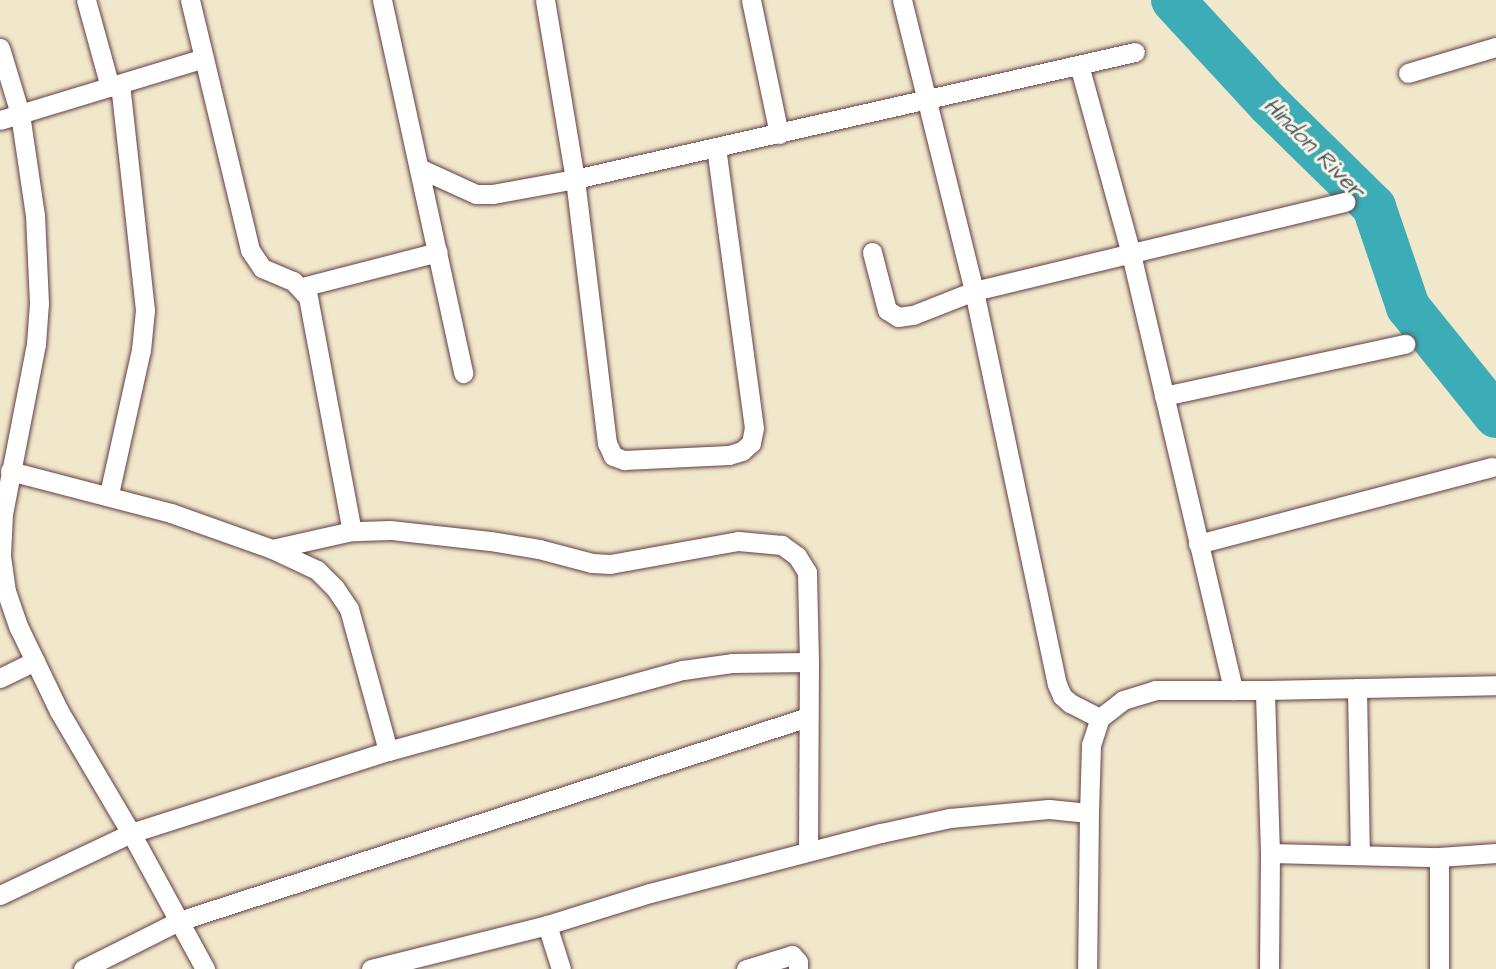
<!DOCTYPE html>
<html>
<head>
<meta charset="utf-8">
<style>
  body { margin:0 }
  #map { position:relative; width:1496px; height:969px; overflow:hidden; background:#f1e8cc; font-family:"Architects Daughter",sans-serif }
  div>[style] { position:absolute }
  .river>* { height:44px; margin:-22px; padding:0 22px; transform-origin:22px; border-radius:22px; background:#3cadb6 }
  .roads { filter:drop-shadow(0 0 2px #633d43) drop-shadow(0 0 2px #633d43) }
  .street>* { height:19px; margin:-9.5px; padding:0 9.5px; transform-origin:9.5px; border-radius:9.5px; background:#fff }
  span { translate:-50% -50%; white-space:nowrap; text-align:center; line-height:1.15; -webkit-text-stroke:6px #fcf5e5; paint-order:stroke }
  .water-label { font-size:23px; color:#445863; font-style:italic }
</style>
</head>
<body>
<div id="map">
  <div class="river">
    <i style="left:1173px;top:0;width:142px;rotate:47.3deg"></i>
    <i style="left:1269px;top:104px;width:147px;rotate:44.4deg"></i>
    <i style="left:1374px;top:207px;width:106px;rotate:71.2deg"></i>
    <i style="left:1408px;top:307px;width:140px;rotate:51.1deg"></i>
  </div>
  <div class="roads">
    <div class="street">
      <i style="left:86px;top:0;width:90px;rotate:74.6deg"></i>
      <i style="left:190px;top:0;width:257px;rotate:76.5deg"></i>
      <i style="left:250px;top:250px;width:22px;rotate:56deg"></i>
      <i style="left:262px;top:268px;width:34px;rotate:23deg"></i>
      <i style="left:293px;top:281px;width:22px;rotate:47deg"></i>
      <i style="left:308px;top:297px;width:238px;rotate:79.4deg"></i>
      <i style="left:382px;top:0;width:382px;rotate:77.7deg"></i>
      <i style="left:545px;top:0;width:181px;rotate:80.5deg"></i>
      <i style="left:575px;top:179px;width:266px;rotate:83.1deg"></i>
      <i style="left:607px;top:443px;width:14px;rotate:65deg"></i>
      <i style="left:613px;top:456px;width:12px;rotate:20deg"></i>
      <i style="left:624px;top:460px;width:105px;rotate:-2.7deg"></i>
      <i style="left:729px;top:455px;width:14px;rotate:-17deg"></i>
      <i style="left:742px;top:451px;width:12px;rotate:-42deg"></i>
      <i style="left:751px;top:443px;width:15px;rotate:-79deg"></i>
      <i style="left:754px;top:428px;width:283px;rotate:-97.7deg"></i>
      <i style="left:751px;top:0;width:137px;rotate:78.2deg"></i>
      <i style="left:902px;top:0;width:300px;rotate:76.1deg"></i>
      <i style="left:974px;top:291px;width:402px;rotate:78.1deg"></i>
      <i style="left:1057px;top:684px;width:13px;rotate:67deg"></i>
      <i style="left:1062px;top:696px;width:11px;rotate:41deg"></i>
      <i style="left:1070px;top:703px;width:34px;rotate:27deg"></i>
      <i style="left:0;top:48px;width:69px;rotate:73.1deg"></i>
      <i style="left:20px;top:114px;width:102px;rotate:81.6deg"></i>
      <i style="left:35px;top:215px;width:88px;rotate:87.4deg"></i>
      <i style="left:39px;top:303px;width:41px;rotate:94.2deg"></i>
      <i style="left:36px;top:344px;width:172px;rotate:101deg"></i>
      <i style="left:3px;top:513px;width:43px;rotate:92.7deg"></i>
      <i style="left:1px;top:556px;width:35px;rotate:82deg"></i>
      <i style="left:6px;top:591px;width:39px;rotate:71deg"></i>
      <i style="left:19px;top:628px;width:92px;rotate:64.3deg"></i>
      <i style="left:59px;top:711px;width:142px;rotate:59.5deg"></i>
      <i style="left:131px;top:833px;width:155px;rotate:61.4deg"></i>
      <i style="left:1079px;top:65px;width:196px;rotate:74.6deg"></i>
      <i style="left:1131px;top:254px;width:448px;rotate:76.8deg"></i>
      <i style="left:1408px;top:73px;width:92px;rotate:-16.5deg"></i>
      <i style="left:0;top:120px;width:213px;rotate:-16.9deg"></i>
      <i style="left:421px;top:169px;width:60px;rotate:24.4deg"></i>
      <i style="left:476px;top:194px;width:17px"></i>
      <i style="left:493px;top:194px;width:83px;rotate:-10.4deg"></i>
      <i style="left:575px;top:179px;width:574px;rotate:-12.78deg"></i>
      <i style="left:872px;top:252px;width:60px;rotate:75.5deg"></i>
      <i style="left:887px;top:310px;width:13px;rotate:32deg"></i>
      <i style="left:898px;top:317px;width:15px;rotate:-8deg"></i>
      <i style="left:913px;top:315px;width:66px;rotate:-21.5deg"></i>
      <i style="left:974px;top:291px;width:382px;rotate:-13.5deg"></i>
      <i style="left:302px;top:287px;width:140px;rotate:-14.4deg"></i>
      <i style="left:1164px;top:396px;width:247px;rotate:-12.2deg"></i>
      <i style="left:10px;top:471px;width:166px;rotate:14.6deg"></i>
      <i style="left:171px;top:513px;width:107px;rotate:19.6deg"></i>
      <i style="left:272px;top:549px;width:50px;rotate:25deg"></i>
      <i style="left:317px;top:570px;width:25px;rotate:45deg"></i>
      <i style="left:335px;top:588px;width:25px;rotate:56deg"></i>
      <i style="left:349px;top:609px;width:147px;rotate:74.6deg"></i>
      <i style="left:109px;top:494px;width:148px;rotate:-77.5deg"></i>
      <i style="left:141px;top:350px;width:40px;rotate:-84.3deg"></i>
      <i style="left:145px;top:310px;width:227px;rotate:-96.3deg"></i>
      <i style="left:1198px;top:544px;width:304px;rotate:-14.7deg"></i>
      <i style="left:0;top:678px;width:39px;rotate:-26deg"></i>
      <i style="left:1357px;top:688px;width:167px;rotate:89deg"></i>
      <i style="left:1089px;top:813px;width:68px;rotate:-88.3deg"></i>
      <i style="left:1091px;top:745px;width:28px;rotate:-72deg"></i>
      <i style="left:1100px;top:718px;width:29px;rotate:-38deg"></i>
      <i style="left:1123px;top:700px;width:34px;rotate:-17deg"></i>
      <i style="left:1155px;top:690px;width:110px"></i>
      <i style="left:808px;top:851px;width:189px;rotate:-89.7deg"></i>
      <i style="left:1270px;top:853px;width:169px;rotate:1.4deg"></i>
      <i style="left:1439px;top:857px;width:57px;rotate:-4deg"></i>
      <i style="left:1439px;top:857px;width:112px;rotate:90deg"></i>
      <i style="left:0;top:895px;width:145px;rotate:-25.3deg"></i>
      <i style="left:131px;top:833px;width:270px;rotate:-17.7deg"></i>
      <i style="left:388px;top:751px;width:306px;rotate:-15.4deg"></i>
      <i style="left:683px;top:670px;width:49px;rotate:-8.1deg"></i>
      <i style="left:732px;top:663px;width:77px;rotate:-0.7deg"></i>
      <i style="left:809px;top:662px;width:90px;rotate:-91.3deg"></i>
      <i style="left:807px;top:572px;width:19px;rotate:-122deg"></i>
      <i style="left:797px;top:556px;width:19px;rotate:-144deg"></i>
      <i style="left:782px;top:545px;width:44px;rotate:-174.8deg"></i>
      <i style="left:738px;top:541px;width:130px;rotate:169.8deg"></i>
      <i style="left:610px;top:564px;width:18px;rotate:-177deg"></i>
      <i style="left:592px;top:563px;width:55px;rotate:-165.2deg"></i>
      <i style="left:539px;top:549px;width:50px;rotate:-170.7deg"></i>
      <i style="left:490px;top:541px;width:101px;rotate:-173.7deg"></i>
      <i style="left:390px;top:530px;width:38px;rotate:178deg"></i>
      <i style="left:352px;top:531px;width:82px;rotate:167.3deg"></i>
      <i style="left:547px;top:925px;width:46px;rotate:72.3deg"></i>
      <i style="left:83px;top:969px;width:107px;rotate:-26.6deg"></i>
      <i style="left:179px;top:921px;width:661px;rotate:-17.97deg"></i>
      <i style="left:371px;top:969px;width:181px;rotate:-14deg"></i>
      <i style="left:547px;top:925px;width:108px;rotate:-17.3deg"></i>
      <i style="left:650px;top:893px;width:239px;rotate:-14.6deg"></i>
      <i style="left:881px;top:833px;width:71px;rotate:-12.3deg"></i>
      <i style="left:950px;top:818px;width:99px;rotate:-5.2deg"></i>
      <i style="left:1049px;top:809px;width:40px;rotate:5.7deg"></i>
      <i style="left:1089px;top:813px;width:156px;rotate:90.7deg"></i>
      <i style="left:746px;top:969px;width:48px;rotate:-16.9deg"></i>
      <i style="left:792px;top:955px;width:9px;rotate:49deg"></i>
      <i style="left:798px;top:962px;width:7px;rotate:90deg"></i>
      <i style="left:1269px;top:969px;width:116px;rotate:-89.5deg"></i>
      <i style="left:1270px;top:853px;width:163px;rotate:-91.8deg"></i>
      <i style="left:1265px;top:690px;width:231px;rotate:-1.2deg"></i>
    </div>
  </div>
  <div class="water-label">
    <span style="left:1314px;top:148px;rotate:45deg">Hindon River</span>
  </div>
</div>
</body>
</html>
